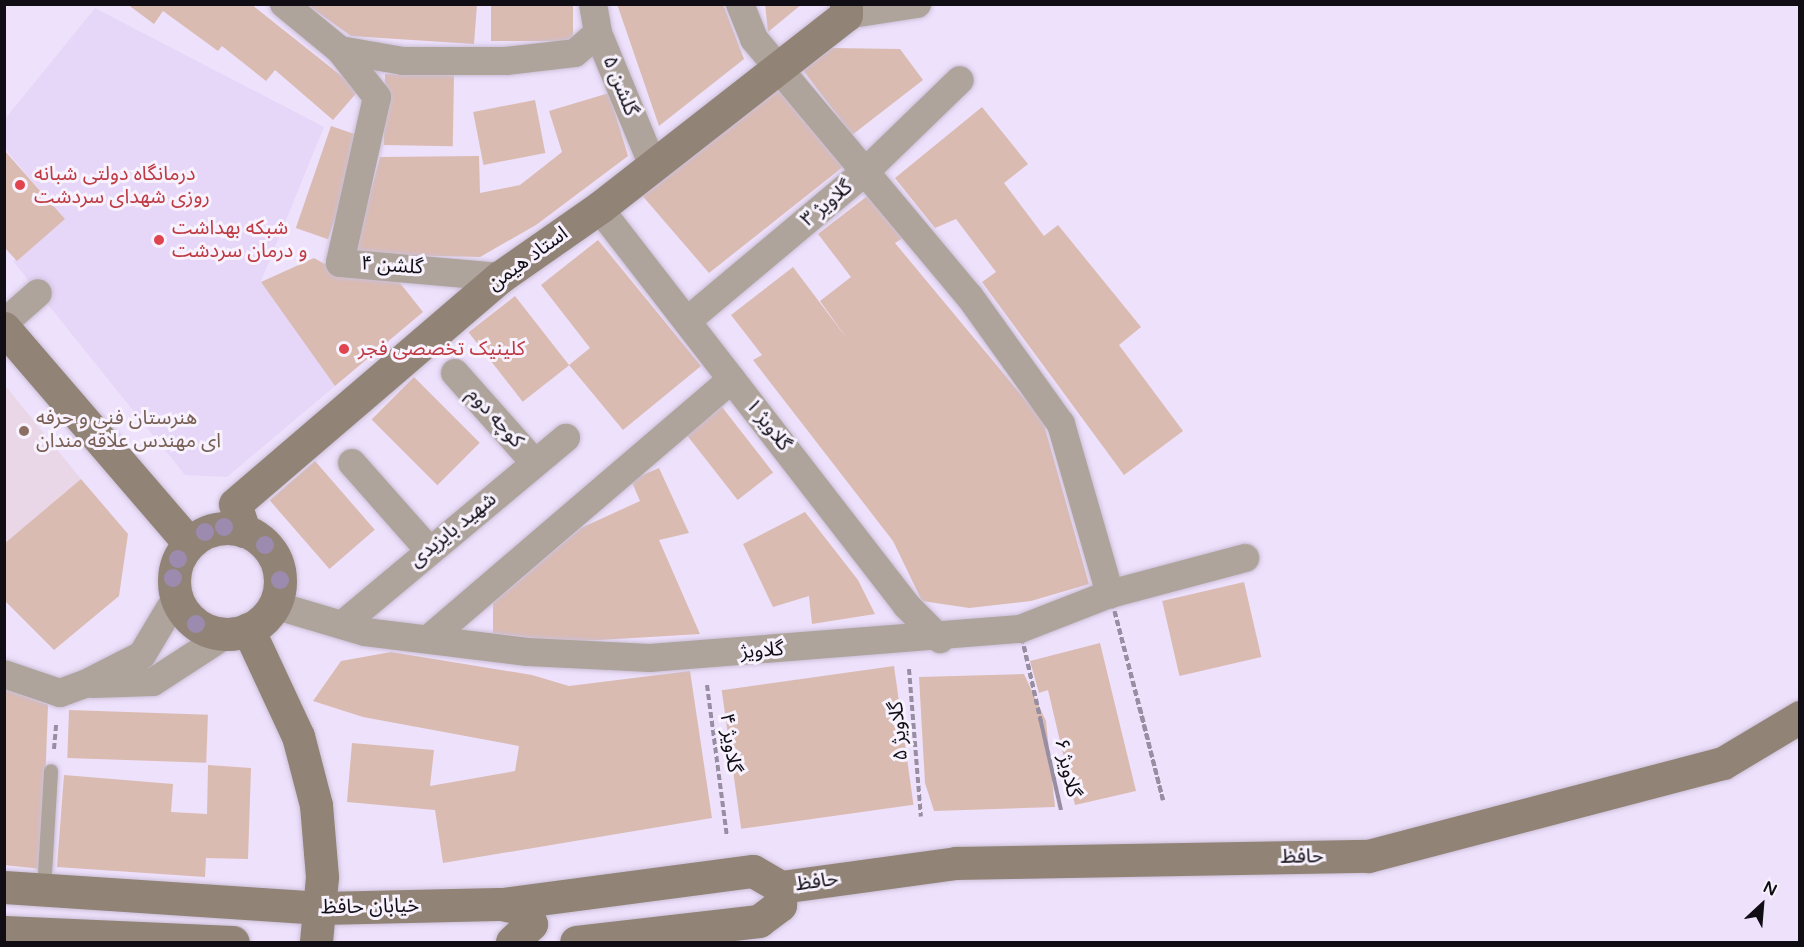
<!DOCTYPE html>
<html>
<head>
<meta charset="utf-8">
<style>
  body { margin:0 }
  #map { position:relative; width:1804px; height:947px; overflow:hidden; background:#eee1fc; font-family:"Varela Round","Noto Sans Arabic",sans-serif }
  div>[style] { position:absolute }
  .built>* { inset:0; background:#e6d6f8 }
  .education>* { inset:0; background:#e9d7e8 }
  .building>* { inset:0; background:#dabbb1; transform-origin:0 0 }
  .path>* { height:4px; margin-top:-2px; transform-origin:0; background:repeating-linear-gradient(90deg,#978ea1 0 6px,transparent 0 9px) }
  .roads { filter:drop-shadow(0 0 2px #cbbfd7) drop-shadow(0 0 2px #cbbfd7) }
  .lane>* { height:14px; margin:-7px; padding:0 7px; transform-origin:7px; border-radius:7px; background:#aea49c }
  .street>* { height:28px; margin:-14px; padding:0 14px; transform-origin:14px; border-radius:14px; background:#aea49c }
  .secondary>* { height:33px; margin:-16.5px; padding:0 16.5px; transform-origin:16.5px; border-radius:16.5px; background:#928377 }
  .secondary>.ring { margin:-16.5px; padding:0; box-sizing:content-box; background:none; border:33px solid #928377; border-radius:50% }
  .trees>* { width:18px; height:18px; margin:-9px; border-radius:50%; background:#9d8baf }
  .dots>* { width:16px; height:16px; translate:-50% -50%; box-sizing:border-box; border:3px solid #f7f2fd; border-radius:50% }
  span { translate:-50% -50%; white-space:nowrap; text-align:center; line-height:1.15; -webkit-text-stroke:6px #f7f2fd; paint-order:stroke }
  .street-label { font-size:20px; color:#110d15 }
  .health-label { font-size:20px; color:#be3a42 }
  .left { translate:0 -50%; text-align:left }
  .education-label { font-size:20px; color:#785e54 }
  .frame { position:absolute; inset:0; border:6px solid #110d15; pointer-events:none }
  .north { position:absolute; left:1732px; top:875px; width:60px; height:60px; -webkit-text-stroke:4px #f7f2fd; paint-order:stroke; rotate:26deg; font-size:16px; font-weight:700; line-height:24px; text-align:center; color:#110d15 }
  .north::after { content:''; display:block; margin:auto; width:21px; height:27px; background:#110d15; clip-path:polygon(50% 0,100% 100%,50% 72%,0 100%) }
</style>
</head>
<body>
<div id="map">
  <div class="built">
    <i style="clip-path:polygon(95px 8px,324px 127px,261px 281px,335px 386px,227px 477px,185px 475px,13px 261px,65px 219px,5px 149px,5px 119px)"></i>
  </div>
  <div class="education">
    <i style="clip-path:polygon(4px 384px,81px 479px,5px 544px,4px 544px)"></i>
  </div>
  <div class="building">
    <i style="clip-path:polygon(127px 4px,251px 4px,359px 90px,333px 120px,275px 70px,266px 81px,222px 46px,218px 51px,163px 11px,154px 24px)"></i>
    <i style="clip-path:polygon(306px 4px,477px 4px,474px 44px,351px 36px)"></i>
    <i style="left:491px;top:4px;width:82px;height:37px"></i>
    <i style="clip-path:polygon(617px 4px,723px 4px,744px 59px,659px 126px)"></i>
    <i style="clip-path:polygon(765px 4px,802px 4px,768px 32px)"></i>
    <i style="clip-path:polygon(832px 48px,900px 49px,923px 80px,852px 135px,803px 70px)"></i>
    <i style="left:385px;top:74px;width:69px;height:71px;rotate:1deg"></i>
    <i style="clip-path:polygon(765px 89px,783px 91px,844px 166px,709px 273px,640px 193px)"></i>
    <i style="clip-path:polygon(609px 93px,628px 156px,536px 225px,480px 257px,354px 254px,380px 157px,479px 156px,480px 193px,520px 185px,562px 152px,549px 111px)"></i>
    <i style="left:535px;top:100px;width:54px;height:63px;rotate:79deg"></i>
    <i style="clip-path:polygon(982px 107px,1028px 164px,1004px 183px,1044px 236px,1058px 225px,1141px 327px,1119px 345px,1183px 431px,1124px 475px,982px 282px,996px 272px,956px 219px,935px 228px,895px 178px)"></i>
    <i style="left:331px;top:126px;width:34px;height:108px;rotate:19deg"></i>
    <i style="clip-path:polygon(4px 150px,65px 219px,17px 261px,4px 247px)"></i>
    <i style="clip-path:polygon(870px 194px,903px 238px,895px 243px,1043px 421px,1089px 584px,1031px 601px,969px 608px,922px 601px,893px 541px,753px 360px,762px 355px,731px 315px,793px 267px,848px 340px,820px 301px,851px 277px,818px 234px)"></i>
    <i style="clip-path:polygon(598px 240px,701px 366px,623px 430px,569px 365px,590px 348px,541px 285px)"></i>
    <i style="clip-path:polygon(314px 258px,332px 268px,392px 273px,423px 312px,335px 386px,261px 282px)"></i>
    <i style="left:515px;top:296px;width:88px;height:59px;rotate:52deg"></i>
    <i style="left:414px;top:377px;width:93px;height:60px;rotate:45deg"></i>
    <i style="left:722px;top:407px;width:83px;height:45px;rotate:52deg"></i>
    <i style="left:315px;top:461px;width:91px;height:60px;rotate:49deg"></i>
    <i style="clip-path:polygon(659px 468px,689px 533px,659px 540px,700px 634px,566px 642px,493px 633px,493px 603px,581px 528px,640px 501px,631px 480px)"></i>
    <i style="clip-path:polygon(81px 479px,128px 534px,119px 596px,54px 650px,4px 600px,4px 544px)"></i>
    <i style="clip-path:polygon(805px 512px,858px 580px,875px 614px,812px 624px,809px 596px,773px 607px,743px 544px)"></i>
    <i style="left:1244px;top:582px;width:77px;height:84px;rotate:77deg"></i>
    <i style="clip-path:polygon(1100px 643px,1136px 791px,1075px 805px,1048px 690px,1039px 693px,1030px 661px)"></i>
    <i style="clip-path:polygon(391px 652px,532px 675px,569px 686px,690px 671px,712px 818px,443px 863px,435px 810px,347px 802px,352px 743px,434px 750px,430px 786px,515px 771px,519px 746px,363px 717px,313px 701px,341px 661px)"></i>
    <i style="left:894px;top:666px;width:140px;height:174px;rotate:82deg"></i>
    <i style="clip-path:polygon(1024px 674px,1046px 721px,1055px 807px,934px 811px,925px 783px,919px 677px)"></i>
    <i style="clip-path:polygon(4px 688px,48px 705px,42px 869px,4px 865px)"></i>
    <i style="left:69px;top:710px;width:139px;height:48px;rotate:2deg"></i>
    <i style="clip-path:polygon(208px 765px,251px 768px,248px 859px,206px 858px,205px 877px,57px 867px,64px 775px,173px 784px,171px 812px,207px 814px)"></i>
  </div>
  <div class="path">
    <i style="left:1110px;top:594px;width:118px;rotate:75.3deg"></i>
    <i style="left:1140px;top:708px;width:95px;rotate:76deg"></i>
    <i style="left:1163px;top:800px;width:213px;rotate:-104.4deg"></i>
    <i style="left:1020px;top:629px;width:95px;rotate:77.3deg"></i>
    <i style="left:1041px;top:722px;width:90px;rotate:77.2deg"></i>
    <i style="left:1061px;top:810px;width:186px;rotate:-102.8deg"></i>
    <i style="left:909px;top:669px;width:148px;rotate:85.4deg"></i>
    <i style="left:707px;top:685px;width:152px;rotate:82.5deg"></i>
    <i style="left:54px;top:749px;width:25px;rotate:-85deg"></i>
  </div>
  <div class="roads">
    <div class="lane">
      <i style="left:44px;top:890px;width:119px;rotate:-86.6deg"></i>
    </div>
    <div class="street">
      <i style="left:284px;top:4px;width:72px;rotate:39.4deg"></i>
      <i style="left:340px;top:50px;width:60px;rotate:51.8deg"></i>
      <i style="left:377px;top:97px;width:170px;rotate:102.6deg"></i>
      <i style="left:340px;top:263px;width:161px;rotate:5deg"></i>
      <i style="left:593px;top:4px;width:29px;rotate:80deg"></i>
      <i style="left:598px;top:33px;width:144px;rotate:67.5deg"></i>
      <i style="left:740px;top:4px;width:38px;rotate:68deg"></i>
      <i style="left:754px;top:39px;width:336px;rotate:50.1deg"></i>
      <i style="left:970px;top:297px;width:156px;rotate:54.4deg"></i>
      <i style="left:1061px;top:424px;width:177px;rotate:73.9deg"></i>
      <i style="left:846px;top:15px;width:72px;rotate:-8.8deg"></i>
      <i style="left:340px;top:50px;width:64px;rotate:9.9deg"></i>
      <i style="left:403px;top:61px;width:103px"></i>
      <i style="left:506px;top:61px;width:69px;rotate:-6.6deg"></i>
      <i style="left:575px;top:53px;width:30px;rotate:-41deg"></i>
      <i style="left:599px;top:208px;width:503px;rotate:52.26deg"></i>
      <i style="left:907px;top:606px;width:47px;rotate:45deg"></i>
      <i style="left:687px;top:321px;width:235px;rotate:-40deg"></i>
      <i style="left:867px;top:170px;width:129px;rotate:-44.1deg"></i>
      <i style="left:4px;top:323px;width:45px;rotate:-41.4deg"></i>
      <i style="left:455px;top:373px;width:120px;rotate:48.4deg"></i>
      <i style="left:352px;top:463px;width:116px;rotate:48.5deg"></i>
      <i style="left:274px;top:605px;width:95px;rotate:16.5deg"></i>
      <i style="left:365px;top:632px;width:164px;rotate:7deg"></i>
      <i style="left:528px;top:652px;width:122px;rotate:2.8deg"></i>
      <i style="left:650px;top:658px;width:371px;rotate:-4.5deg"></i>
      <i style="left:1020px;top:629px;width:97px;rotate:-21.3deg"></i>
      <i style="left:1110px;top:594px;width:140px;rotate:-14.9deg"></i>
      <i style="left:342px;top:625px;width:292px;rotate:-39.9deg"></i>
      <i style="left:431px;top:637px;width:396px;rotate:-40.6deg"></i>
      <i style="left:4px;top:674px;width:59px;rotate:18.7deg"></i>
      <i style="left:60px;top:693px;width:27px;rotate:-20deg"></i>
      <i style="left:85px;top:684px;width:64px;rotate:-27deg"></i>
      <i style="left:142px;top:655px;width:66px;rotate:-59.2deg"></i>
      <i style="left:93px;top:684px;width:60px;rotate:-1.9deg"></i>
      <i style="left:153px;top:682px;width:88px;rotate:-33deg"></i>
    </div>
    <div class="secondary">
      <i style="left:4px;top:328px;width:284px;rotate:49.3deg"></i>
      <i class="ring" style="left:174px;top:528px;width:73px;height:73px"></i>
      <i style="left:244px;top:531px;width:28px;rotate:-108deg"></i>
      <i style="left:235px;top:504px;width:349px;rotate:-40.6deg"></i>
      <i style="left:500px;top:277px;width:121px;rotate:-34.9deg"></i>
      <i style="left:599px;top:208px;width:313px;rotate:-38deg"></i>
      <i style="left:846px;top:15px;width:11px;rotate:-90deg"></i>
      <i style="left:248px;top:629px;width:118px;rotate:65deg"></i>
      <i style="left:298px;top:736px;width:71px;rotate:75.4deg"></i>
      <i style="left:316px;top:805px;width:72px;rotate:85.2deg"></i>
      <i style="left:322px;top:877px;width:65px;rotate:95.3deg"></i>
      <i style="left:4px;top:887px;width:318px;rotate:3.8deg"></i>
      <i style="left:321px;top:908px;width:181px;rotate:-1.3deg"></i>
      <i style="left:502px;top:904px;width:253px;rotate:-7.5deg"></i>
      <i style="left:753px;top:871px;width:32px;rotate:30deg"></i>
      <i style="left:781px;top:887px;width:18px;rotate:93deg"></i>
      <i style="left:780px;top:905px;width:26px;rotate:143deg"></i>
      <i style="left:759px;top:921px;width:184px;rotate:173.5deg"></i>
      <i style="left:781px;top:887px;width:177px;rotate:-7.8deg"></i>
      <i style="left:956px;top:863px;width:412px;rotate:-1deg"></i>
      <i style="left:1368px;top:856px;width:367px;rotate:-14.7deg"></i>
      <i style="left:1723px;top:763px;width:90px;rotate:-30.9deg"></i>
      <i style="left:502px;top:904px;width:24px;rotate:12deg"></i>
      <i style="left:525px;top:909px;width:16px;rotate:68deg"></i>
      <i style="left:531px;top:924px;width:26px;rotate:137deg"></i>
      <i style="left:4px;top:932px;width:229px;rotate:2.5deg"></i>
    </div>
  </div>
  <div class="trees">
    <i style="left:224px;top:527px"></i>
    <i style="left:205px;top:532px"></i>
    <i style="left:265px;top:545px"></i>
    <i style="left:178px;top:559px"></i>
    <i style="left:173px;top:578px"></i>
    <i style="left:280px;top:580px"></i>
    <i style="left:196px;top:624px"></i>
  </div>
  <div class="dots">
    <i style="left:20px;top:185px;background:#e0444e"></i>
    <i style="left:159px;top:240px;background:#e0444e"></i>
    <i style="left:344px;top:349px;background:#e0444e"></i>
    <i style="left:24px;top:431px;background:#8d6e63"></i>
  </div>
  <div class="street-label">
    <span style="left:620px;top:86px;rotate:68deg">گلشن ۵</span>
    <span style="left:827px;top:204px;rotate:-40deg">گلاویژ ۳</span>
    <span style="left:528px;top:259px;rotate:-36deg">استاد هیمن</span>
    <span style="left:392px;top:266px;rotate:4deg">گلشن ۴</span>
    <span style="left:495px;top:418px;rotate:48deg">کوچه دوم</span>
    <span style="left:768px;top:425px;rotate:52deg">گلاویژ ۱</span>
    <span style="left:453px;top:530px;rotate:-39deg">شهید بایزیدی</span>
    <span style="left:762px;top:651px;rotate:-4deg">گلاویژ</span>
    <span style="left:899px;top:731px;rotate:-95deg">گلاویژ ۵</span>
    <span style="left:730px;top:743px;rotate:82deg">گلاویژ ۴</span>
    <span style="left:1067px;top:768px;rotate:77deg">گلاویژ ۶</span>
    <span style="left:1302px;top:857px;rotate:-1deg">حافظ</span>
    <span style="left:817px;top:882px;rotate:-8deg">حافظ</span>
    <span style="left:370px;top:907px;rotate:-1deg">خیابان حافظ</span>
  </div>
  <div class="health-label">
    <span class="left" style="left:34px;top:186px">درمانگاه دولتی شبانه<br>روزی شهدای سردشت</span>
    <span class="left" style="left:172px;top:240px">شبکه بهداشت<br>و درمان سردشت</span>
    <span class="left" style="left:358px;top:349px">کلینیک تخصصی فجر</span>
  </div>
  <div class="education-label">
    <span class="left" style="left:36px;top:430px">هنرستان فنی و حرفه<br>ای مهندس علاقه مندان</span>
  </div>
  <div class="frame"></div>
  <div class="north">N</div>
</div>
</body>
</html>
